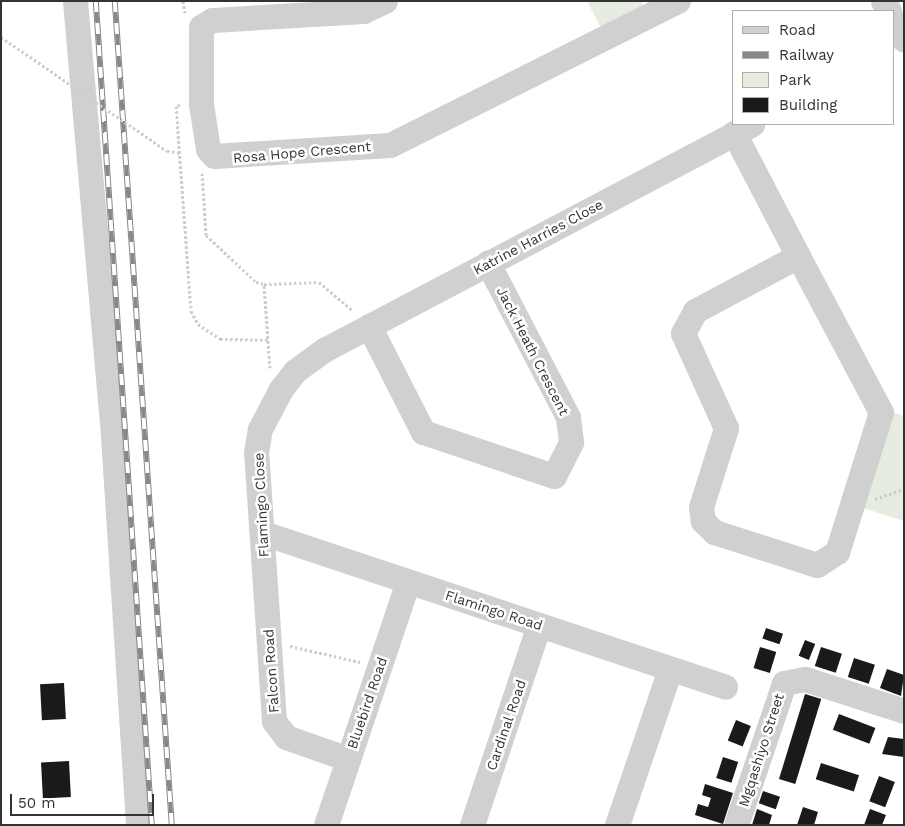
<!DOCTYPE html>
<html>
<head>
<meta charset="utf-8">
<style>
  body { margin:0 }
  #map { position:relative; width:905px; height:826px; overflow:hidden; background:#fff; font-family:"Work Sans",sans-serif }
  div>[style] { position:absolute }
  .green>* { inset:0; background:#e6ecdf }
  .building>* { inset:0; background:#1a1a1a; transform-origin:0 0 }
  .path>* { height:3px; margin-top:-1.5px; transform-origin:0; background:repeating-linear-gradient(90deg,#cdcdcd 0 2.5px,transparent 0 5px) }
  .minor>* { height:25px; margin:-12.5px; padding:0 12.5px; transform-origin:12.5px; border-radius:12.5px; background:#d0d0d0 }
  .rail>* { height:5.5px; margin-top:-2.75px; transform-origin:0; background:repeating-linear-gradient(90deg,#fff 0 11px,#888 0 22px); box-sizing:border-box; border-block:1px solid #888 }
  .path-bridge>* { height:3px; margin-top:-1.5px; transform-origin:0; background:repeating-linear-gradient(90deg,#cdcdcd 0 2.5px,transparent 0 5px) }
  span { translate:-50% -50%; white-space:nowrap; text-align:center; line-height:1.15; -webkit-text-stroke:5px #fff; paint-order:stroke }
  .street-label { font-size:14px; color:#333 }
  .frame { position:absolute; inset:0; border:2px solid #333; pointer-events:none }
  .legend { position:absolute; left:732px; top:10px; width:162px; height:115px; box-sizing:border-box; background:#fff; border:1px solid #adadad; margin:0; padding:6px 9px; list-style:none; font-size:15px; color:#333 }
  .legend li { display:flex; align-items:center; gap:10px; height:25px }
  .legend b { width:25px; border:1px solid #adadad }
  .scale { position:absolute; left:10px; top:794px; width:144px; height:22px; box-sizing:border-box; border:2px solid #333; border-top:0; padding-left:6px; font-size:15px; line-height:18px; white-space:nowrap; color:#333; -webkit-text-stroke:4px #fff; paint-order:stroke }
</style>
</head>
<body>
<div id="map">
  <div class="green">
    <i style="clip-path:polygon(587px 1px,641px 1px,643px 6px,601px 28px)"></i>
    <i style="clip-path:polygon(892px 412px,904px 416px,904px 521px,860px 507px)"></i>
  </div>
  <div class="building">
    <i style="left:766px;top:628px;width:18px;height:11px;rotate:19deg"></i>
    <i style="left:805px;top:640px;width:11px;height:17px;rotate:22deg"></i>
    <i style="left:760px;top:647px;width:17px;height:22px;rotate:17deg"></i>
    <i style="left:821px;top:647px;width:22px;height:20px;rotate:18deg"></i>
    <i style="left:854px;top:658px;width:22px;height:20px;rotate:18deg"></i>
    <i style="clip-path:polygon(887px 669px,904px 675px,901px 696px,880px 688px)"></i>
    <i style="left:64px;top:683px;width:36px;height:24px;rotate:87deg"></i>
    <i style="left:805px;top:694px;width:17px;height:89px;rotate:17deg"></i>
    <i style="left:839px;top:714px;width:39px;height:17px;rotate:21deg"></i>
    <i style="left:736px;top:720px;width:16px;height:22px;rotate:22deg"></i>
    <i style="clip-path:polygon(888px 737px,904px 739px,904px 757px,882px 754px)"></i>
    <i style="left:723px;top:757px;width:16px;height:22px;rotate:18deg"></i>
    <i style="left:69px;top:761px;width:36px;height:28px;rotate:87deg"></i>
    <i style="left:821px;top:763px;width:40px;height:17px;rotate:18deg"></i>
    <i style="left:879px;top:776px;width:17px;height:27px;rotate:21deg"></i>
    <i style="clip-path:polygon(705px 784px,733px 793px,723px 824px,695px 815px,698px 804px,708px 807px,711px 798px,702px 795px)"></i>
    <i style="left:763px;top:791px;width:18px;height:13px;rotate:19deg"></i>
    <i style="clip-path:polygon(803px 807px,818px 812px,814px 825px,797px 825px)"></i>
    <i style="clip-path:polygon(757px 809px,772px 815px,769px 825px,752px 825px)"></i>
    <i style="clip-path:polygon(870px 809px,886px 815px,882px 825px,864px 825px)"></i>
  </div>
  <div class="path">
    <i style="left:183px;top:1px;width:12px;rotate:81deg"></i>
    <i style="left:180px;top:105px;width:4px;rotate:166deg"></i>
    <i style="left:176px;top:106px;width:206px;rotate:85.8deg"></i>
    <i style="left:191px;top:311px;width:15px;rotate:62deg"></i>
    <i style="left:198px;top:324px;width:27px;rotate:34deg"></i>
    <i style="left:220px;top:339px;width:48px;rotate:1.2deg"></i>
    <i style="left:202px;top:173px;width:62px;rotate:86.3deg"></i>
    <i style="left:206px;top:235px;width:69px;rotate:43.2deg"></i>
    <i style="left:256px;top:282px;width:8px;rotate:14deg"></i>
    <i style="left:270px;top:368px;width:84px;rotate:-94.1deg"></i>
    <i style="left:264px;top:284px;width:55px;rotate:-2.1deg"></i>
    <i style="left:319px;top:282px;width:43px;rotate:40.3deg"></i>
    <i style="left:875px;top:499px;width:31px;rotate:-19deg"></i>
    <i style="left:290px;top:646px;width:72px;rotate:12.9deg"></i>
  </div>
  <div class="minor">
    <i style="left:75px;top:1px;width:422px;rotate:85deg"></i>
    <i style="left:112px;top:421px;width:405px;rotate:86.3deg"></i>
    <i style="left:385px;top:1px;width:23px;rotate:155deg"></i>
    <i style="left:364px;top:11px;width:152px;rotate:176.6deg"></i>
    <i style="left:212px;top:20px;width:13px;rotate:148deg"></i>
    <i style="left:201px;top:27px;width:77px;rotate:90deg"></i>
    <i style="left:201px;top:104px;width:46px;rotate:81.2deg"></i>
    <i style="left:208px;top:149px;width:9px;rotate:49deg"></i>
    <i style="left:214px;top:156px;width:176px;rotate:-3.6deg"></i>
    <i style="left:390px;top:145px;width:322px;rotate:-26.6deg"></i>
    <i style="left:883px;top:1px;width:12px;rotate:59deg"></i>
    <i style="left:894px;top:21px;width:21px;rotate:62deg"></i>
    <i style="left:734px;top:133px;width:139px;rotate:62.5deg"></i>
    <i style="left:798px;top:256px;width:177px;rotate:62deg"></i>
    <i style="left:881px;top:412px;width:147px;rotate:107.4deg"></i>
    <i style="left:837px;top:552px;width:24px;rotate:147deg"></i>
    <i style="left:817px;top:565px;width:108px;rotate:-162.2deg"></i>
    <i style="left:714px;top:532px;width:16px;rotate:-135deg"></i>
    <i style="left:703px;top:521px;width:14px;rotate:-98deg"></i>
    <i style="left:701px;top:507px;width:83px;rotate:-72.4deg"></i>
    <i style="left:726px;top:428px;width:104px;rotate:-114.4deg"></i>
    <i style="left:683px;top:333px;width:25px;rotate:-61deg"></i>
    <i style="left:695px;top:311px;width:117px;rotate:-28.1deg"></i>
    <i style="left:369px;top:326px;width:119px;rotate:63deg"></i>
    <i style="left:423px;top:432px;width:138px;rotate:18.6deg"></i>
    <i style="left:554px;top:476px;width:38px;rotate:-63deg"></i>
    <i style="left:571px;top:442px;width:25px;rotate:-97deg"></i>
    <i style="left:568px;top:417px;width:174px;rotate:-117.5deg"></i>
    <i style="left:263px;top:533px;width:487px;rotate:18.4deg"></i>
    <i style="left:348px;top:759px;width:66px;rotate:-160.5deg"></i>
    <i style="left:286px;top:737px;width:20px;rotate:-127deg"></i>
    <i style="left:274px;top:721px;width:269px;rotate:-93.8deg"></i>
    <i style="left:256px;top:453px;width:24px;rotate:-81deg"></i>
    <i style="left:260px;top:429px;width:45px;rotate:-62.3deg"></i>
    <i style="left:281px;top:389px;width:23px;rotate:-52deg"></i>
    <i style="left:295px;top:371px;width:36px;rotate:-36deg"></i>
    <i style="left:324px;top:350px;width:484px;rotate:-27.8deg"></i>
    <i style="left:326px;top:825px;width:256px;rotate:-71.4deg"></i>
    <i style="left:472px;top:825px;width:211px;rotate:-71.5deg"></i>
    <i style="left:617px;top:825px;width:165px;rotate:-71.2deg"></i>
    <i style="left:736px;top:825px;width:150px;rotate:-71.3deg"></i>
    <i style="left:784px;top:683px;width:21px;rotate:-11deg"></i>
    <i style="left:805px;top:679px;width:104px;rotate:17.9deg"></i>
  </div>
  <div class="rail">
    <i style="left:96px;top:1px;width:826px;rotate:86.11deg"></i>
    <i style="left:115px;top:1px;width:826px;rotate:86.04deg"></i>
  </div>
  <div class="path-bridge">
    <i style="left:1px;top:37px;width:201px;rotate:34.5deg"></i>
    <i style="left:167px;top:151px;width:13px;rotate:9deg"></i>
  </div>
  <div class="street-label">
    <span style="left:302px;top:152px;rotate:-5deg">Rosa Hope Crescent</span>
    <span style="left:538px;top:237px;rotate:-28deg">Katrine Harries Close</span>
    <span style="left:533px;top:351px;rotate:63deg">Jack Heath Crescent</span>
    <span style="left:261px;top:505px;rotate:-93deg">Flamingo Close</span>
    <span style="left:494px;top:610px;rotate:18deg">Flamingo Road</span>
    <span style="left:271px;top:671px;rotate:-94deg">Falcon Road</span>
    <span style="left:367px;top:703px;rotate:-71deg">Bluebird Road</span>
    <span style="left:506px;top:725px;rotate:-71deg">Cardinal Road</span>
    <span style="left:761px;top:750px;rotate:-72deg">Mgqashiyo Street</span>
  </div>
  <div class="frame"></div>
  <ul class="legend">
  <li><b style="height:6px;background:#d0d0d0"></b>Road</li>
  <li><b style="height:6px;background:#888"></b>Railway</li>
  <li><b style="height:14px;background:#e6ecdf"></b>Park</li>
  <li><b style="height:14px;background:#1a1a1a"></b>Building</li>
  </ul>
  <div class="scale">50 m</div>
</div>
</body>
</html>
